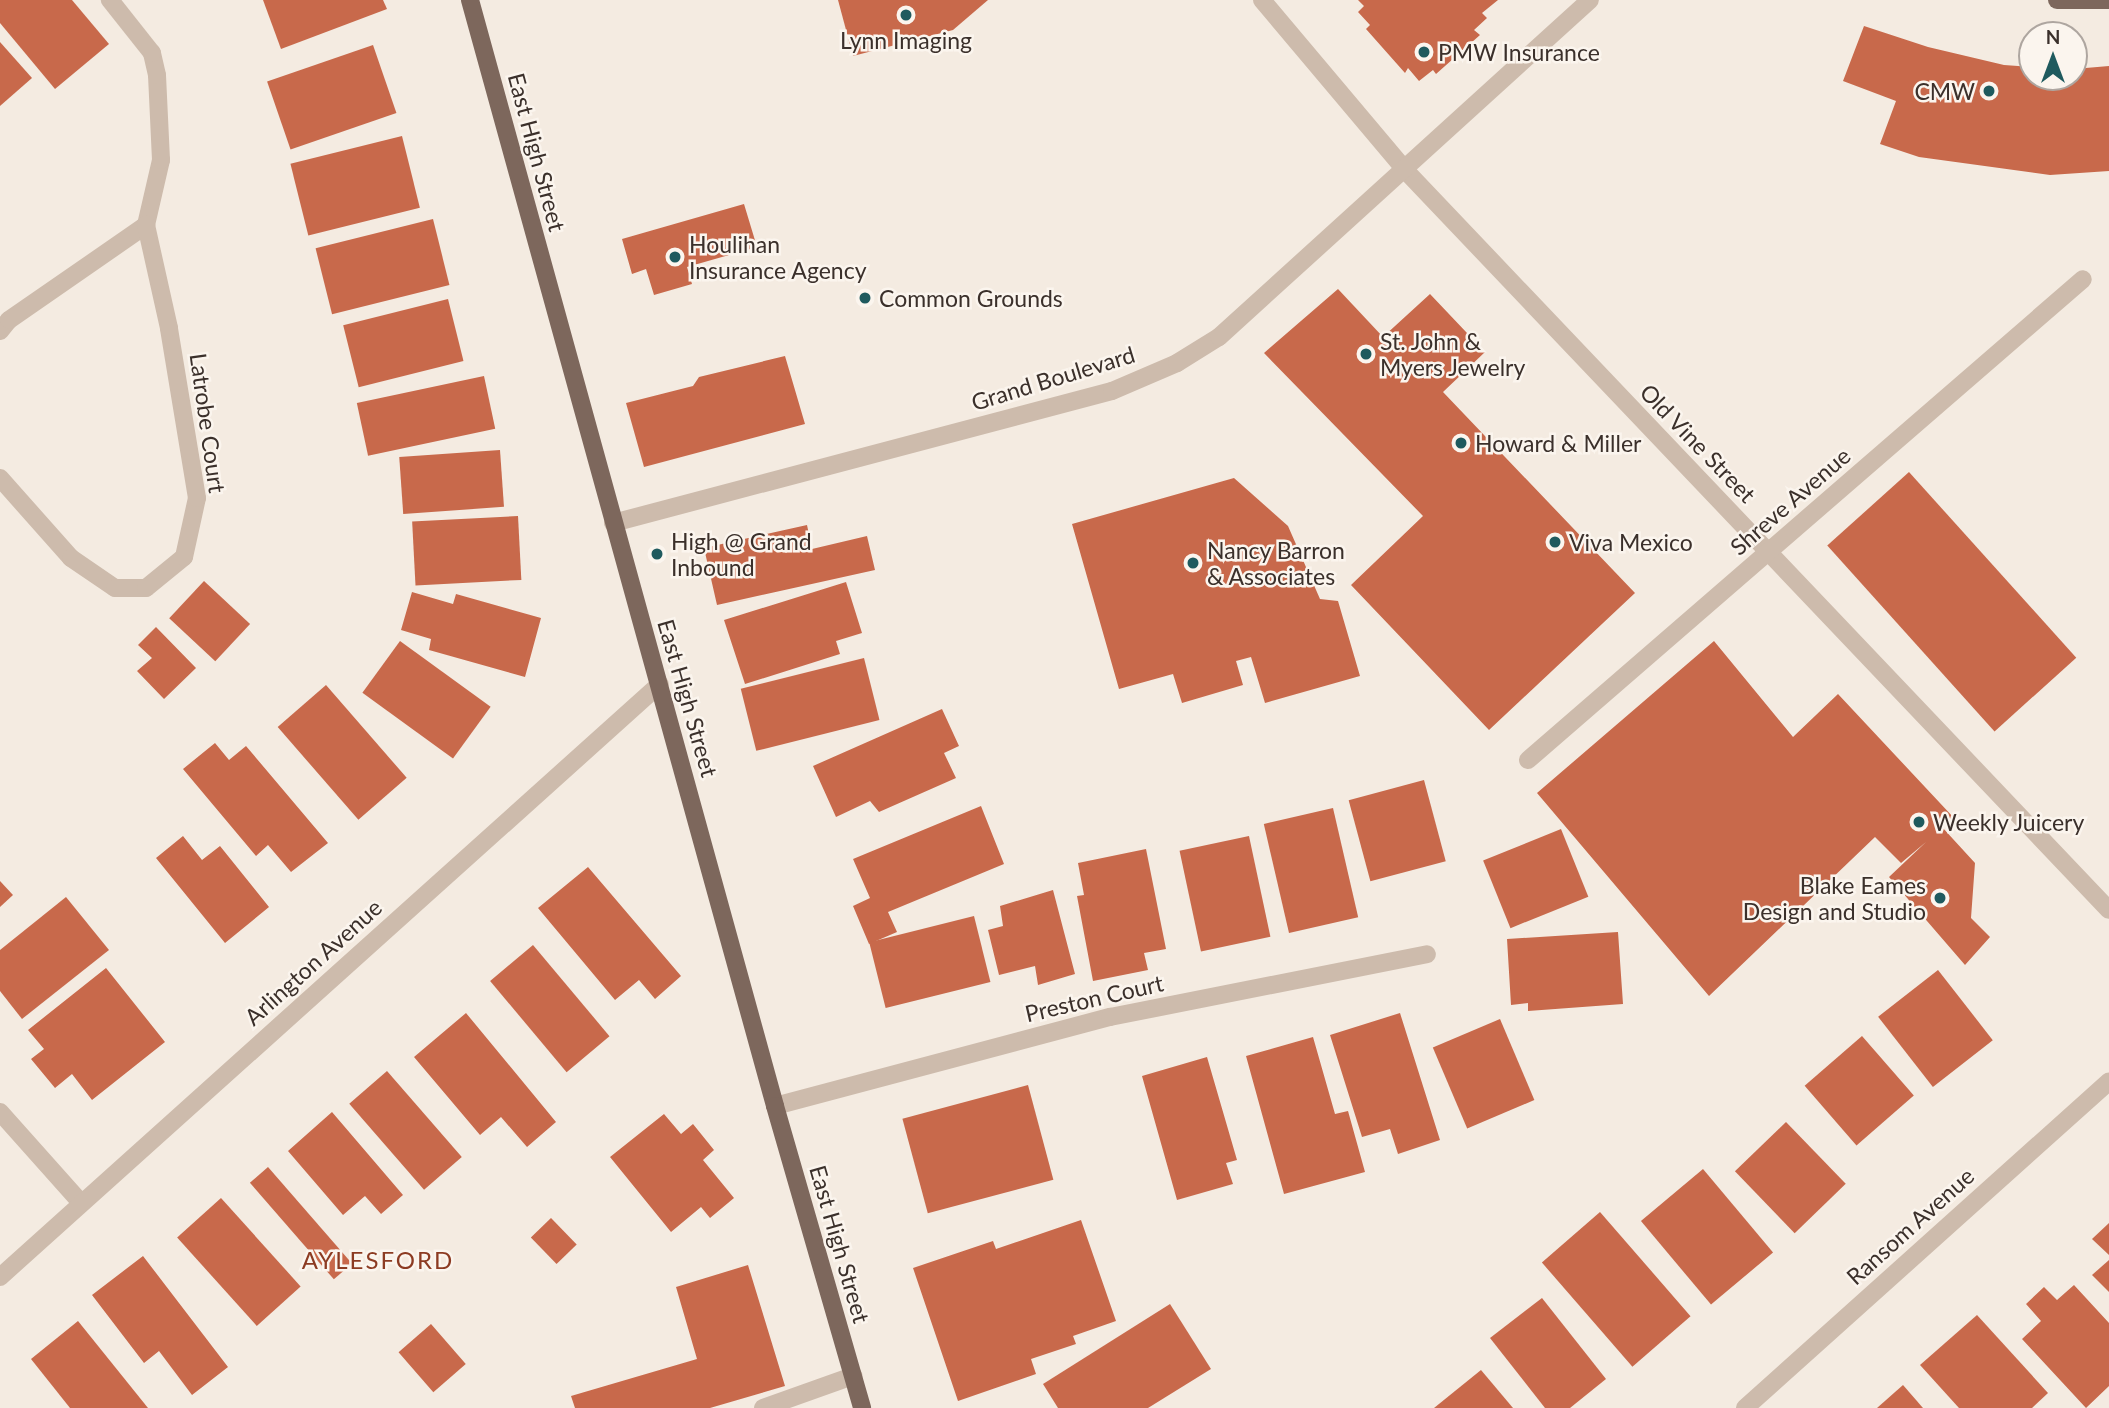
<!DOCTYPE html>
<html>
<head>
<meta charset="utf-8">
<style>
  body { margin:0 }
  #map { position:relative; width:2109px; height:1408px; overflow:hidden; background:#f4ebe1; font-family:Lato,sans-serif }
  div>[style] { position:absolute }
  .building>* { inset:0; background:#c8694b; transform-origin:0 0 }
  .lane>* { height:18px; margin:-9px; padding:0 9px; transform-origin:9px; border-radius:9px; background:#cdbbac }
  .street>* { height:18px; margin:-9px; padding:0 9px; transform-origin:9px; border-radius:9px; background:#cdbbac }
  .primary>* { height:18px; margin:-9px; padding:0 9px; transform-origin:9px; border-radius:9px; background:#7d675c }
  .dots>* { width:19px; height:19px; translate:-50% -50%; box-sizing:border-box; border:4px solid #fbf5ee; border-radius:50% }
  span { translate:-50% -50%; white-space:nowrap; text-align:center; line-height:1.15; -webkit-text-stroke:5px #fbf5ee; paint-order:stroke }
  .poi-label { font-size:23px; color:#3b302b }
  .left { translate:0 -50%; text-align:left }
  .right { translate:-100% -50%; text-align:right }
  .street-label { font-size:23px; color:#3b302b }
  .neighbourhood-label { font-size:24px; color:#8c3b22; letter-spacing:2px }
  .north { position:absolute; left:2018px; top:21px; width:70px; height:70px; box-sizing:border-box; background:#fbf5ee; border:2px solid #aea6a0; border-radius:50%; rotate:0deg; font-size:19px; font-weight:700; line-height:28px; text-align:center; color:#3b302b }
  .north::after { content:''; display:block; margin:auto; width:24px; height:32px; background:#1f5a5e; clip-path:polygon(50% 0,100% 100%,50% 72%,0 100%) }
</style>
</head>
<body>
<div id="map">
  <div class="building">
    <i style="clip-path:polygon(0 0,72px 0,109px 44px,55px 89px,0 23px)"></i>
    <i style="clip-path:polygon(263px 0,383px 0,387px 9px,281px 49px)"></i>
    <i style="clip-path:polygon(838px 0,988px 0,953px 30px,853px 56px)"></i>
    <i style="clip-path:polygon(1358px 0,1498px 0,1482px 13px,1487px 18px,1474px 30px,1480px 35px,1436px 74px,1433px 70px,1419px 81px,1408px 68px,1405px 73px,1366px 29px,1370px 25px,1358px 12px,1364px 6px)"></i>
    <i style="clip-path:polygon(1864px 26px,1928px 47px,2004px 65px,2032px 67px,2032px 77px,2074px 77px,2074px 69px,2109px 66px,2109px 171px,2050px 175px,1919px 157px,1880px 144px,1896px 101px,1843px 81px)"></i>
    <i style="clip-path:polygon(0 42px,32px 78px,0 106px)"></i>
    <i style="left:373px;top:45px;width:72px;height:112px;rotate:71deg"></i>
    <i style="left:402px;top:136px;width:74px;height:115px;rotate:76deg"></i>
    <i style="clip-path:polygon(744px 204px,757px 247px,687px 267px,692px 284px,654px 295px,646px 269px,632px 274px,622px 239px)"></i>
    <i style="left:433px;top:219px;width:68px;height:121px;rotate:76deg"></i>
    <i style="clip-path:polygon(1338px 289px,1383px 337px,1430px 294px,1485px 352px,1443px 392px,1635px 593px,1489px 730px,1351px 585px,1423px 516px,1264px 353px)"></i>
    <i style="left:448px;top:299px;width:64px;height:108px;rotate:76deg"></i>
    <i style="clip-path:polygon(785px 356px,805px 424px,644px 467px,626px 403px,693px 386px,699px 377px)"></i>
    <i style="left:484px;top:376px;width:54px;height:130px;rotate:78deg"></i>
    <i style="left:500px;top:450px;width:57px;height:101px;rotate:86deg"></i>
    <i style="left:1909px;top:472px;width:250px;height:110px;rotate:48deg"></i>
    <i style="clip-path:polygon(1234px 478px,1288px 526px,1320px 599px,1338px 601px,1360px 676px,1265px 703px,1251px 657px,1236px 661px,1243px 685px,1182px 703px,1173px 674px,1119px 689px,1072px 524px)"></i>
    <i style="left:518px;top:516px;width:64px;height:106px;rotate:87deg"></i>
    <i style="clip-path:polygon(807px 525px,812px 549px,867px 536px,875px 570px,717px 605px,704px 548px)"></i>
    <i style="left:204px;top:581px;width:63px;height:51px;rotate:43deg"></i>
    <i style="clip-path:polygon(846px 582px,862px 633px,836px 641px,840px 654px,745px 684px,724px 620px)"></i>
    <i style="clip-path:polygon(412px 592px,453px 604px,456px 594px,541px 618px,525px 677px,429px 650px,431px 639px,401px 630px)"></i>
    <i style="clip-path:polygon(156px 627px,196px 668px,164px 699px,137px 671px,152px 658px,138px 645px)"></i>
    <i style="left:400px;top:641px;width:112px;height:64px;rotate:36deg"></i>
    <i style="clip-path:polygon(1714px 641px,1793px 737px,1838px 694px,1954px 818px,1942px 827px,1975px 863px,1971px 918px,1990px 937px,1965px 965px,1889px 877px,1926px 842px,1901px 863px,1875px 837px,1709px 996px,1537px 793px)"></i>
    <i style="left:864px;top:658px;width:64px;height:127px;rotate:76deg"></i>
    <i style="left:326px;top:685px;width:123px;height:64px;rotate:49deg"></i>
    <i style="clip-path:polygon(942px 709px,959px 746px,944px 753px,956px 778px,879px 812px,870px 801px,836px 817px,813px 766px)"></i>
    <i style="clip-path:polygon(215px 743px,229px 760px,246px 746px,328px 843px,291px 872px,268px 845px,256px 856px,183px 769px)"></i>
    <i style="left:1424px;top:780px;width:84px;height:78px;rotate:75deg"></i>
    <i style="clip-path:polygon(981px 806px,1004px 864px,888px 912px,897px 932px,869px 944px,853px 906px,870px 898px,853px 859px)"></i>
    <i style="left:1333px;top:808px;width:112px;height:71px;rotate:77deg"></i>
    <i style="left:1561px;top:829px;width:73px;height:84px;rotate:68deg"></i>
    <i style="clip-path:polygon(183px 836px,202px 860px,220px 846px,269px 907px,225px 943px,156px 858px)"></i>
    <i style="left:1249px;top:836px;width:103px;height:71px;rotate:78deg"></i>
    <i style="clip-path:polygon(1146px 849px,1166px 949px,1144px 953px,1148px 970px,1093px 981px,1077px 896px,1084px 895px,1078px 863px)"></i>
    <i style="clip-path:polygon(588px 867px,681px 976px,655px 999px,639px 980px,615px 1000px,538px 908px)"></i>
    <i style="clip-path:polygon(0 881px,13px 895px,0 907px)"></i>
    <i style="clip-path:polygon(1053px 890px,1075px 974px,1038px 985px,1035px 966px,999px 975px,988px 930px,1003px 926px,1000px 906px)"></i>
    <i style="clip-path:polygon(66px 897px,109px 950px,22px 1019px,0 991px,0 950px)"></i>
    <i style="left:974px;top:916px;width:68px;height:108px;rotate:76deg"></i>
    <i style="clip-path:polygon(1618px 932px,1623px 1004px,1528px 1011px,1528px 1003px,1511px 1005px,1507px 939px)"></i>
    <i style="left:533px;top:945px;width:119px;height:56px;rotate:50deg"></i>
    <i style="clip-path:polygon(106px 968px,165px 1042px,92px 1100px,72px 1074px,55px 1088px,31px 1059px,44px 1049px,28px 1030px)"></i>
    <i style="left:1938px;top:970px;width:89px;height:76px;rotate:52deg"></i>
    <i style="clip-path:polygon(466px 1013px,556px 1122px,527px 1147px,501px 1117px,480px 1135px,414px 1057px)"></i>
    <i style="clip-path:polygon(1400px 1013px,1440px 1140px,1398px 1154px,1390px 1129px,1362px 1137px,1330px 1035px)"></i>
    <i style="left:1500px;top:1019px;width:88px;height:73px;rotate:67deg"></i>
    <i style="left:1862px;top:1036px;width:79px;height:76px;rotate:49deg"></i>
    <i style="clip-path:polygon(1313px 1037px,1335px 1114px,1348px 1111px,1365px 1172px,1284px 1194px,1246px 1056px)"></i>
    <i style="clip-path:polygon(1207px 1057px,1237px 1160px,1226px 1163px,1233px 1184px,1177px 1200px,1142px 1076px)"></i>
    <i style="left:387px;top:1071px;width:114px;height:50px;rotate:49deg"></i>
    <i style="left:1028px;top:1085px;width:98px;height:130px;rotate:75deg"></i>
    <i style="clip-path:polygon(332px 1112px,403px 1195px,381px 1214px,365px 1196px,343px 1215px,288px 1151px)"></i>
    <i style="clip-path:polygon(664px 1114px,681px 1134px,693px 1124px,714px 1150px,703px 1160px,734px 1198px,710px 1218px,701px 1207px,671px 1232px,610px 1157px)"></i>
    <i style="left:1786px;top:1122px;width:86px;height:71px;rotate:46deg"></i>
    <i style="left:268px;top:1167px;width:128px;height:24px;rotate:49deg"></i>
    <i style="left:1703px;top:1169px;width:109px;height:81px;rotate:50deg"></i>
    <i style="left:221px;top:1198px;width:119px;height:59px;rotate:48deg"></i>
    <i style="left:1600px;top:1212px;width:138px;height:77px;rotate:49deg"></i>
    <i style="left:551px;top:1218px;width:37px;height:28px;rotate:46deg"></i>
    <i style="clip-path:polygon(1081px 1220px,1116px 1321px,1073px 1336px,1076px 1344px,1031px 1359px,1036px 1374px,958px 1401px,913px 1268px,993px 1241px,996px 1249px)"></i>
    <i style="clip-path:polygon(2109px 1223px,2109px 1255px,2092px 1239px)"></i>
    <i style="clip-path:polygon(143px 1256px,228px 1367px,192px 1395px,159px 1351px,144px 1363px,92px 1295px)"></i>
    <i style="clip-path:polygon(2109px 1260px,2109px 1292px,2092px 1275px)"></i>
    <i style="clip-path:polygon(748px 1265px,785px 1386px,710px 1408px,575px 1408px,571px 1396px,697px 1359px,676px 1287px)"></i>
    <i style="clip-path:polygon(2074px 1285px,2109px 1323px,2109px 1386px,2086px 1408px,2022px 1339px,2041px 1321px,2026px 1304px,2044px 1287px,2057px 1300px)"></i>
    <i style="clip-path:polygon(1542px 1298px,1606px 1379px,1570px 1408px,1545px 1408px,1490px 1338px)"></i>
    <i style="clip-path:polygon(1170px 1304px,1211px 1369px,1148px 1408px,1058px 1408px,1043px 1384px)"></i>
    <i style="clip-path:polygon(1977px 1315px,2048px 1393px,2032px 1408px,1959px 1408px,1920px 1365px)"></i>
    <i style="clip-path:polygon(78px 1321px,148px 1408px,70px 1408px,31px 1359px)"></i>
    <i style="left:431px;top:1324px;width:53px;height:43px;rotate:49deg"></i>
    <i style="clip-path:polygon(1481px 1370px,1513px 1408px,1434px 1408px)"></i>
    <i style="clip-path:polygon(1903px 1385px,1923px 1408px,1877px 1408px)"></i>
  </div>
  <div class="lane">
    <i style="left:763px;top:1408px;width:96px;rotate:-19.6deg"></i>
  </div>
  <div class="street">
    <i style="left:1262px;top:0;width:222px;rotate:49.9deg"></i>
    <i style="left:1405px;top:170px;width:1021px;rotate:46.43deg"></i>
    <i style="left:0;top:331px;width:14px;rotate:-51deg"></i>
    <i style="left:9px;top:320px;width:167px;rotate:-34.7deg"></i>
    <i style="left:146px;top:225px;width:67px;rotate:-77deg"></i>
    <i style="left:161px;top:160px;width:85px;rotate:-92.7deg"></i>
    <i style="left:157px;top:75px;width:23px;rotate:-103deg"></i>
    <i style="left:152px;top:53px;width:68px;rotate:-128.4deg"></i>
    <i style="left:0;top:478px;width:107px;rotate:48.4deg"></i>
    <i style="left:71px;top:558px;width:53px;rotate:34.3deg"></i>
    <i style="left:115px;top:588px;width:31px"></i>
    <i style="left:146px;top:588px;width:49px;rotate:-39.2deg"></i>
    <i style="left:184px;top:557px;width:60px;rotate:-77.6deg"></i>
    <i style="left:197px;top:498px;width:172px;rotate:-99.4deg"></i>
    <i style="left:169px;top:328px;width:106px;rotate:-102.6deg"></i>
    <i style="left:613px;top:523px;width:516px;rotate:-14.82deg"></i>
    <i style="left:1112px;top:391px;width:71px;rotate:-23.3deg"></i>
    <i style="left:1177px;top:363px;width:49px;rotate:-31.8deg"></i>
    <i style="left:1219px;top:337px;width:501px;rotate:-42.25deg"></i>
    <i style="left:1528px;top:760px;width:734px;rotate:-40.91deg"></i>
    <i style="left:775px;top:1106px;width:347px;rotate:-14.9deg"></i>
    <i style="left:1110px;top:1017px;width:323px;rotate:-11.2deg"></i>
    <i style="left:0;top:1112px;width:122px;rotate:48.3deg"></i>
    <i style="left:0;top:1277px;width:887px;rotate:-41.94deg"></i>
    <i style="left:1745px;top:1408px;width:489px;rotate:-41.9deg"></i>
  </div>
  <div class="primary">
    <i style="left:470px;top:0;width:1147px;rotate:74.58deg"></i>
    <i style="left:775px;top:1106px;width:314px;rotate:73.9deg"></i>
    <i style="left:2057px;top:0;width:52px"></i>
  </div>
  <div class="dots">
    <i style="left:906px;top:15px;background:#1f5a5e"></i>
    <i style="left:1424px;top:52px;background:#1f5a5e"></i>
    <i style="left:1989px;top:91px;background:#1f5a5e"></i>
    <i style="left:675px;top:257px;background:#1f5a5e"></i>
    <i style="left:865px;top:298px;background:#1f5a5e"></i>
    <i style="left:1366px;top:354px;background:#1f5a5e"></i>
    <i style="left:1461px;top:443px;background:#1f5a5e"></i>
    <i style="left:1555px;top:542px;background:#1f5a5e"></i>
    <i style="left:657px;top:554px;background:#1f5a5e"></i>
    <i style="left:1193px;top:563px;background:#1f5a5e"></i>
    <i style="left:1919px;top:822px;background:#1f5a5e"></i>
    <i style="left:1940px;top:898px;background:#1f5a5e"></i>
  </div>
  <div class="poi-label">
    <span style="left:906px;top:40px">Lynn Imaging</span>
    <span class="left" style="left:1438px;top:52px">PMW Insurance</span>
    <span class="right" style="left:1975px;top:91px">CMW</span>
    <span class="left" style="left:689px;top:257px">Houlihan<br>Insurance Agency</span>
    <span class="left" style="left:879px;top:298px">Common Grounds</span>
    <span class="left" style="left:1380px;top:354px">St. John &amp;<br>Myers Jewelry</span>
    <span class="left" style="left:1475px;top:443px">Howard &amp; Miller</span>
    <span class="left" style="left:671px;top:554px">High @ Grand<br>Inbound</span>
    <span class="left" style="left:1569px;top:542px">Viva Mexico</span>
    <span class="left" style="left:1207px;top:563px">Nancy Barron<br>&amp; Associates</span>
    <span class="left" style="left:1933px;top:822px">Weekly Juicery</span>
    <span class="right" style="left:1926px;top:898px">Blake Eames<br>Design and Studio</span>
  </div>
  <div class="street-label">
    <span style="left:537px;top:152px;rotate:75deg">East High Street</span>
    <span style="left:1053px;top:378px;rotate:-17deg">Grand Boulevard</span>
    <span style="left:208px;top:423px;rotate:82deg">Latrobe Court</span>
    <span style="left:1698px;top:443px;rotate:46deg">Old Vine Street</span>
    <span style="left:1790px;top:501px;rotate:-41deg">Shreve Avenue</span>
    <span style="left:688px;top:698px;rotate:74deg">East High Street</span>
    <span style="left:313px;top:962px;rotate:-42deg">Arlington Avenue</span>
    <span style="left:1094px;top:998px;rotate:-13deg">Preston Court</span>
    <span style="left:1910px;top:1226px;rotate:-42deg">Ransom Avenue</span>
    <span style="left:840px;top:1244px;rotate:74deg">East High Street</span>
  </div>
  <div class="neighbourhood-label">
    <span style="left:378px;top:1260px">AYLESFORD</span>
  </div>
  <div class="north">N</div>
</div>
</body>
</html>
